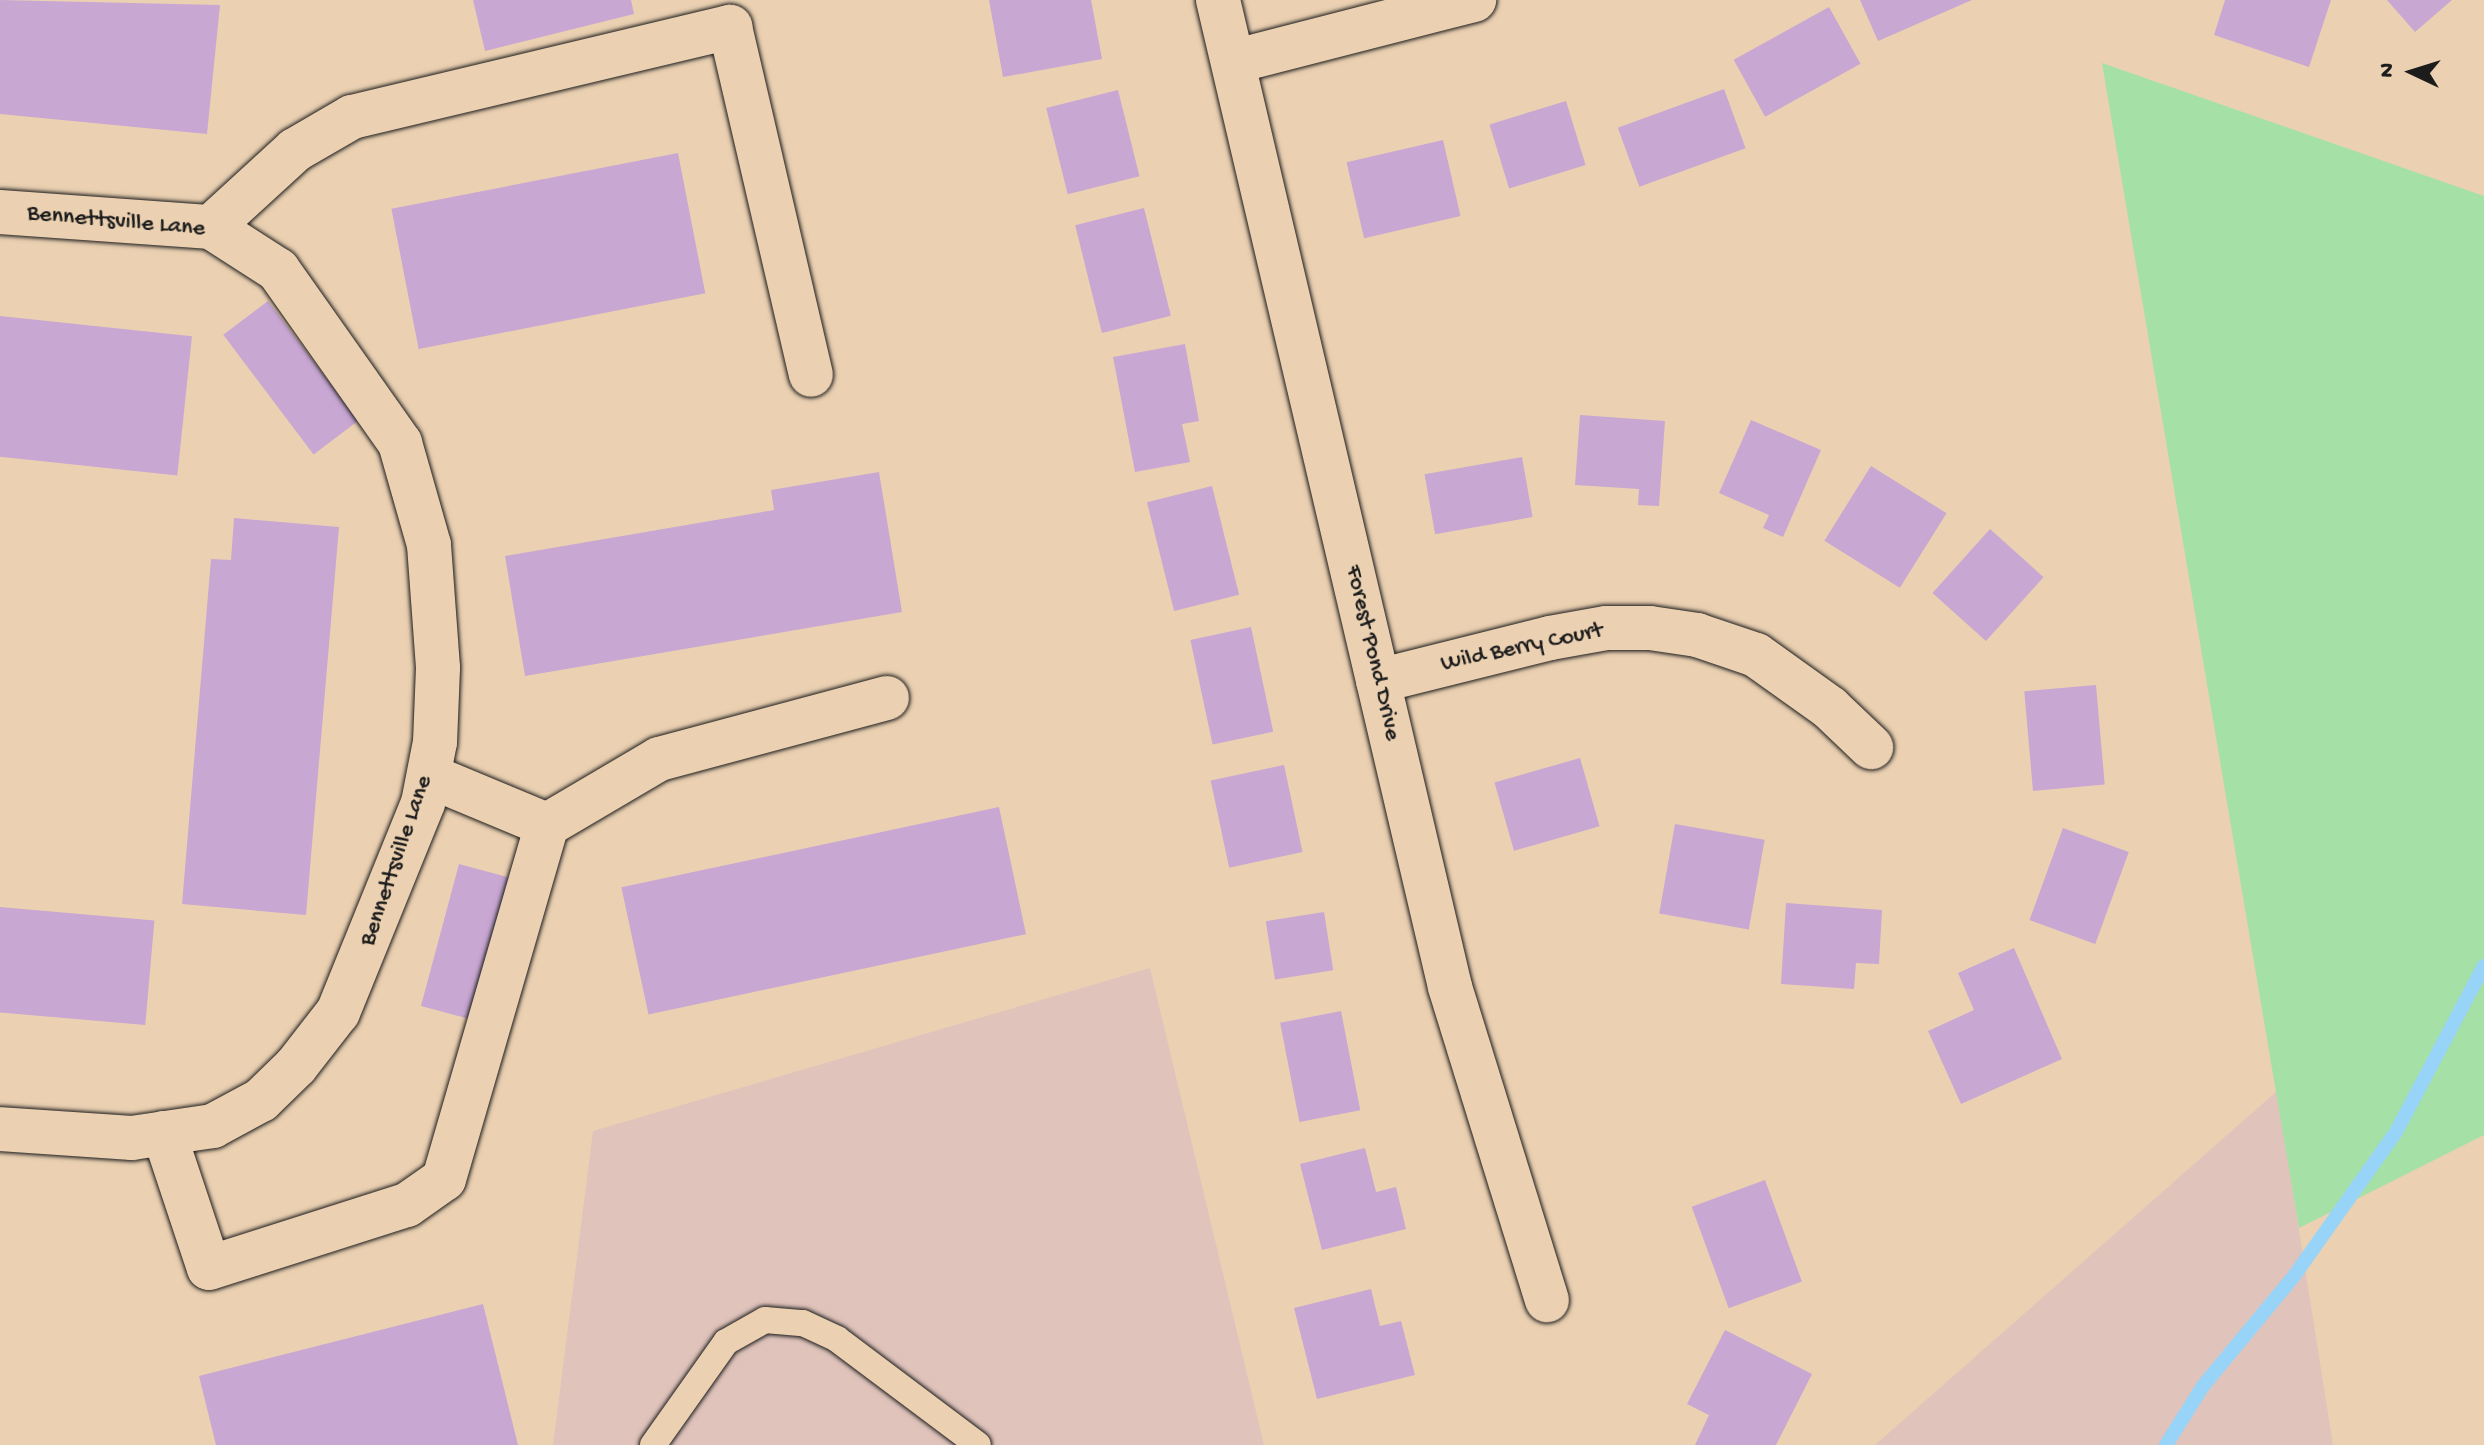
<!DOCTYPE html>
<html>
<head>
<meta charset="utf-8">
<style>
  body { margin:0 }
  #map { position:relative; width:2484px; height:1445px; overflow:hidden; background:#ebd1b2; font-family:"Gochi Hand",sans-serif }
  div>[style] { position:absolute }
  .built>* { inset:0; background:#e0c4bc }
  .green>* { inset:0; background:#a5e0a6 }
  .stream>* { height:14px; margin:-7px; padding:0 7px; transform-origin:7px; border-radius:7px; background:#98d3f8 }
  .building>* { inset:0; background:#c8a7d2; transform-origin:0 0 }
  .roads { filter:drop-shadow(0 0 2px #1c1c1c) drop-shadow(0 0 2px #1c1c1c) }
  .lane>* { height:26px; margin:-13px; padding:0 13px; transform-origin:13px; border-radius:13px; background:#ebd1b2 }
  .street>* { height:44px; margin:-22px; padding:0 22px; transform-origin:22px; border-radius:22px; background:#ebd1b2 }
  span { translate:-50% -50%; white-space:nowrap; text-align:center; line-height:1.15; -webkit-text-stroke:8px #ebd1b2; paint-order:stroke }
  .street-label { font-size:24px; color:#1c1c1c }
  .north { position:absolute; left:2372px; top:32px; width:80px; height:80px; -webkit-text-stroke:6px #ebd1b2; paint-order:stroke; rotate:274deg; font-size:22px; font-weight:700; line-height:32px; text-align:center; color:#1c1c1c }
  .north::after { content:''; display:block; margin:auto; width:28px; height:36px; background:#1c1c1c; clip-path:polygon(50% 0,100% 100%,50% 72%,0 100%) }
</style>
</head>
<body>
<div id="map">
  <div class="built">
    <i style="clip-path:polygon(1150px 968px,1264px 1445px,553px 1445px,593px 1131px)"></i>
    <i style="clip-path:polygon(2277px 1091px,2333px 1445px,1875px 1445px)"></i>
  </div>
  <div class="green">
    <i style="clip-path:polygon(2102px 63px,2484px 196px,2484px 1135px,2299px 1228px)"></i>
  </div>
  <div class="stream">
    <i style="left:2166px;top:1445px;width:70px;rotate:-57.9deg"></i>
    <i style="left:2203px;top:1386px;width:143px;rotate:-50.4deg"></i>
    <i style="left:2294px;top:1276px;width:176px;rotate:-54.7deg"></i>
    <i style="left:2396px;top:1132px;width:188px;rotate:-62.1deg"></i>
  </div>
  <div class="building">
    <i style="clip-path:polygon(0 0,220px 5px,207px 134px,0 114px)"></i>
    <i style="clip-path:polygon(473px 0,631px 0,634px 14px,485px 51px)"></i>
    <i style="clip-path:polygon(989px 0,1091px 0,1102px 59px,1003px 77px)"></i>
    <i style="clip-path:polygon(1860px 0,1972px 0,1878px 41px)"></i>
    <i style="clip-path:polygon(2225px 0,2331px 0,2309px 67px,2214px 35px)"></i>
    <i style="clip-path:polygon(2387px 0,2452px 0,2415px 32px)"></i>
    <i style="left:1829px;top:7px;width:65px;height:109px;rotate:61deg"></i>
    <i style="left:1724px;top:89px;width:63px;height:113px;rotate:70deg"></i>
    <i style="left:1118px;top:90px;width:89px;height:74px;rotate:76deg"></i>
    <i style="left:1566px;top:101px;width:67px;height:80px;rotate:73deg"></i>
    <i style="left:1443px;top:140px;width:78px;height:99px;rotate:77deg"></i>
    <i style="left:678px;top:153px;width:143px;height:292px;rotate:79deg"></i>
    <i style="left:1144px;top:208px;width:111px;height:71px;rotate:76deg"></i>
    <i style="left:268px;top:301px;width:150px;height:56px;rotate:53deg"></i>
    <i style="left:0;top:316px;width:193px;height:140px;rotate:6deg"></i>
    <i style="clip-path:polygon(1185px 344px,1199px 421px,1182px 424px,1190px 462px,1135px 472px,1113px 357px)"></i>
    <i style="clip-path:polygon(1580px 415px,1665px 421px,1659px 506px,1638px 505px,1639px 489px,1575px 485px)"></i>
    <i style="clip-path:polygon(1751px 420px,1821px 450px,1783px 537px,1763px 528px,1769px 515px,1719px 493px)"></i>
    <i style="left:1522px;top:457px;width:61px;height:99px;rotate:80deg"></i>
    <i style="left:1871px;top:466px;width:89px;height:88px;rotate:32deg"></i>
    <i style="clip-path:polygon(879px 472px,902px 612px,525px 676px,505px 556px,774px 510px,771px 490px)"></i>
    <i style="left:1212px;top:486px;width:112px;height:67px;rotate:76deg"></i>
    <i style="clip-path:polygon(234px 518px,339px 527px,306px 915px,182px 904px,211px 559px,231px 560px)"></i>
    <i style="left:1990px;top:529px;width:72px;height:86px;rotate:42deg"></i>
    <i style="left:1251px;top:627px;width:107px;height:62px;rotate:78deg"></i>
    <i style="left:2096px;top:685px;width:100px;height:72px;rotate:85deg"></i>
    <i style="left:1580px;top:758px;width:71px;height:89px;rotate:74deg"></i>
    <i style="left:1284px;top:765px;width:89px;height:75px;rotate:78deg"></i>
    <i style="left:999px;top:807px;width:130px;height:386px;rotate:78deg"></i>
    <i style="left:1675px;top:824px;width:91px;height:91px;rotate:10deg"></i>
    <i style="left:2063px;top:828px;width:70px;height:98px;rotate:20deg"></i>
    <i style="left:459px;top:864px;width:54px;height:147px;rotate:15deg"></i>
    <i style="clip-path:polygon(1786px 903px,1882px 910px,1879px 964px,1856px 963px,1854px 989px,1781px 984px)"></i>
    <i style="left:0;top:907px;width:155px;height:105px;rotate:5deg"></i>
    <i style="left:1324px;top:912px;width:59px;height:59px;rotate:81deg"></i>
    <i style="clip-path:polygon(2014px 948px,2062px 1059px,1961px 1104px,1928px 1031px,1974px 1010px,1958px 973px)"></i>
    <i style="left:1341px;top:1011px;width:101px;height:62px;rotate:79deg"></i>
    <i style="clip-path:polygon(1365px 1148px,1376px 1192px,1396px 1187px,1406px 1229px,1322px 1250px,1300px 1164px)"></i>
    <i style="left:1765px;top:1180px;width:108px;height:78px;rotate:70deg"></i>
    <i style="clip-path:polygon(1371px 1289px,1380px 1326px,1401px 1321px,1415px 1375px,1317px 1399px,1294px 1308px)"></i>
    <i style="clip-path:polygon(483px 1304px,518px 1445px,216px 1445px,199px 1376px)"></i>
    <i style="clip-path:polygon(1725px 1330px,1812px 1374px,1776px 1445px,1695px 1445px,1709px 1415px,1687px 1404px)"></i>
  </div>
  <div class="roads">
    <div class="lane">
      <i style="left:653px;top:1445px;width:126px;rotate:-54.7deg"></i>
      <i style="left:726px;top:1342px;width:45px;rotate:-29.4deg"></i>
      <i style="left:765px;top:1320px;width:38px;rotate:5deg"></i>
      <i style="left:803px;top:1323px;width:38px;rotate:25deg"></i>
      <i style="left:837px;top:1339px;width:176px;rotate:36.9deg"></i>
    </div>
    <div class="street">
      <i style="left:1218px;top:0;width:1014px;rotate:76.77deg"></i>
      <i style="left:1450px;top:987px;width:328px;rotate:72.8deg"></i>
      <i style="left:1236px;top:61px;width:246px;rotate:-14.4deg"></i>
      <i style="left:0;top:212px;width:212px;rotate:4.1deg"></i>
      <i style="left:211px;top:227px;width:80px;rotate:32.7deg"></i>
      <i style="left:278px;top:270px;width:212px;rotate:54.8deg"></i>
      <i style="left:400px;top:443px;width:106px;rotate:74.1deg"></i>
      <i style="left:429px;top:545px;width:123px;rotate:85.8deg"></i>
      <i style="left:438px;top:668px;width:74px;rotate:92.3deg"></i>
      <i style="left:435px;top:742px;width:62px;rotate:101.1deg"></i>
      <i style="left:423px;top:803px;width:226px;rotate:112.1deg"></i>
      <i style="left:338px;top:1012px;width:68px;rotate:127.9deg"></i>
      <i style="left:296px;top:1066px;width:49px;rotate:135.8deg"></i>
      <i style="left:261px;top:1100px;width:55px;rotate:151.6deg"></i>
      <i style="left:213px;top:1126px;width:82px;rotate:171.6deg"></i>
      <i style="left:132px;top:1138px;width:132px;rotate:-176.1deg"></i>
      <i style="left:211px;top:227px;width:114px;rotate:-42.5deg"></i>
      <i style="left:295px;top:150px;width:66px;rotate:-30.1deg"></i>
      <i style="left:352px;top:117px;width:389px;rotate:-13.4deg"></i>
      <i style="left:730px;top:27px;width:357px;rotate:76.9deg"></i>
      <i style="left:1378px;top:681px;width:177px;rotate:-14deg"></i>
      <i style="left:1550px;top:638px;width:57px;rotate:-10.1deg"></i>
      <i style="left:1606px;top:628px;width:44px"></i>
      <i style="left:1650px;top:628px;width:48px;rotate:8.5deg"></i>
      <i style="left:1697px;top:635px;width:62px;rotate:18.7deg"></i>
      <i style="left:1756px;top:655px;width:91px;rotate:35.6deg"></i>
      <i style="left:1830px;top:708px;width:57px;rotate:43.6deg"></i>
      <i style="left:547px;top:825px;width:130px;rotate:-30.5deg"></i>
      <i style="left:659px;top:759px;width:236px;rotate:-15deg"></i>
      <i style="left:164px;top:1133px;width:142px;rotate:71.6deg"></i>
      <i style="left:209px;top:1268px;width:208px;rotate:-17.7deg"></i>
      <i style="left:407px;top:1205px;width:45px;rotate:-35.1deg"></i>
      <i style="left:444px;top:1179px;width:369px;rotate:-73.8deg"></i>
      <i style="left:547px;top:825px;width:128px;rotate:-157.4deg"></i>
    </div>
  </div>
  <div class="street-label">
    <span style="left:116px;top:222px;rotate:5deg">Bennettsville Lane</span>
    <span style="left:1522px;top:648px;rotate:-12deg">Wild Berry Court</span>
    <span style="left:1372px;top:653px;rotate:77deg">Forest Pond Drive</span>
    <span style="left:397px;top:861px;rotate:-71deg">Bennettsville Lane</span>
  </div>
  <div class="north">N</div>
</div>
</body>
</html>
